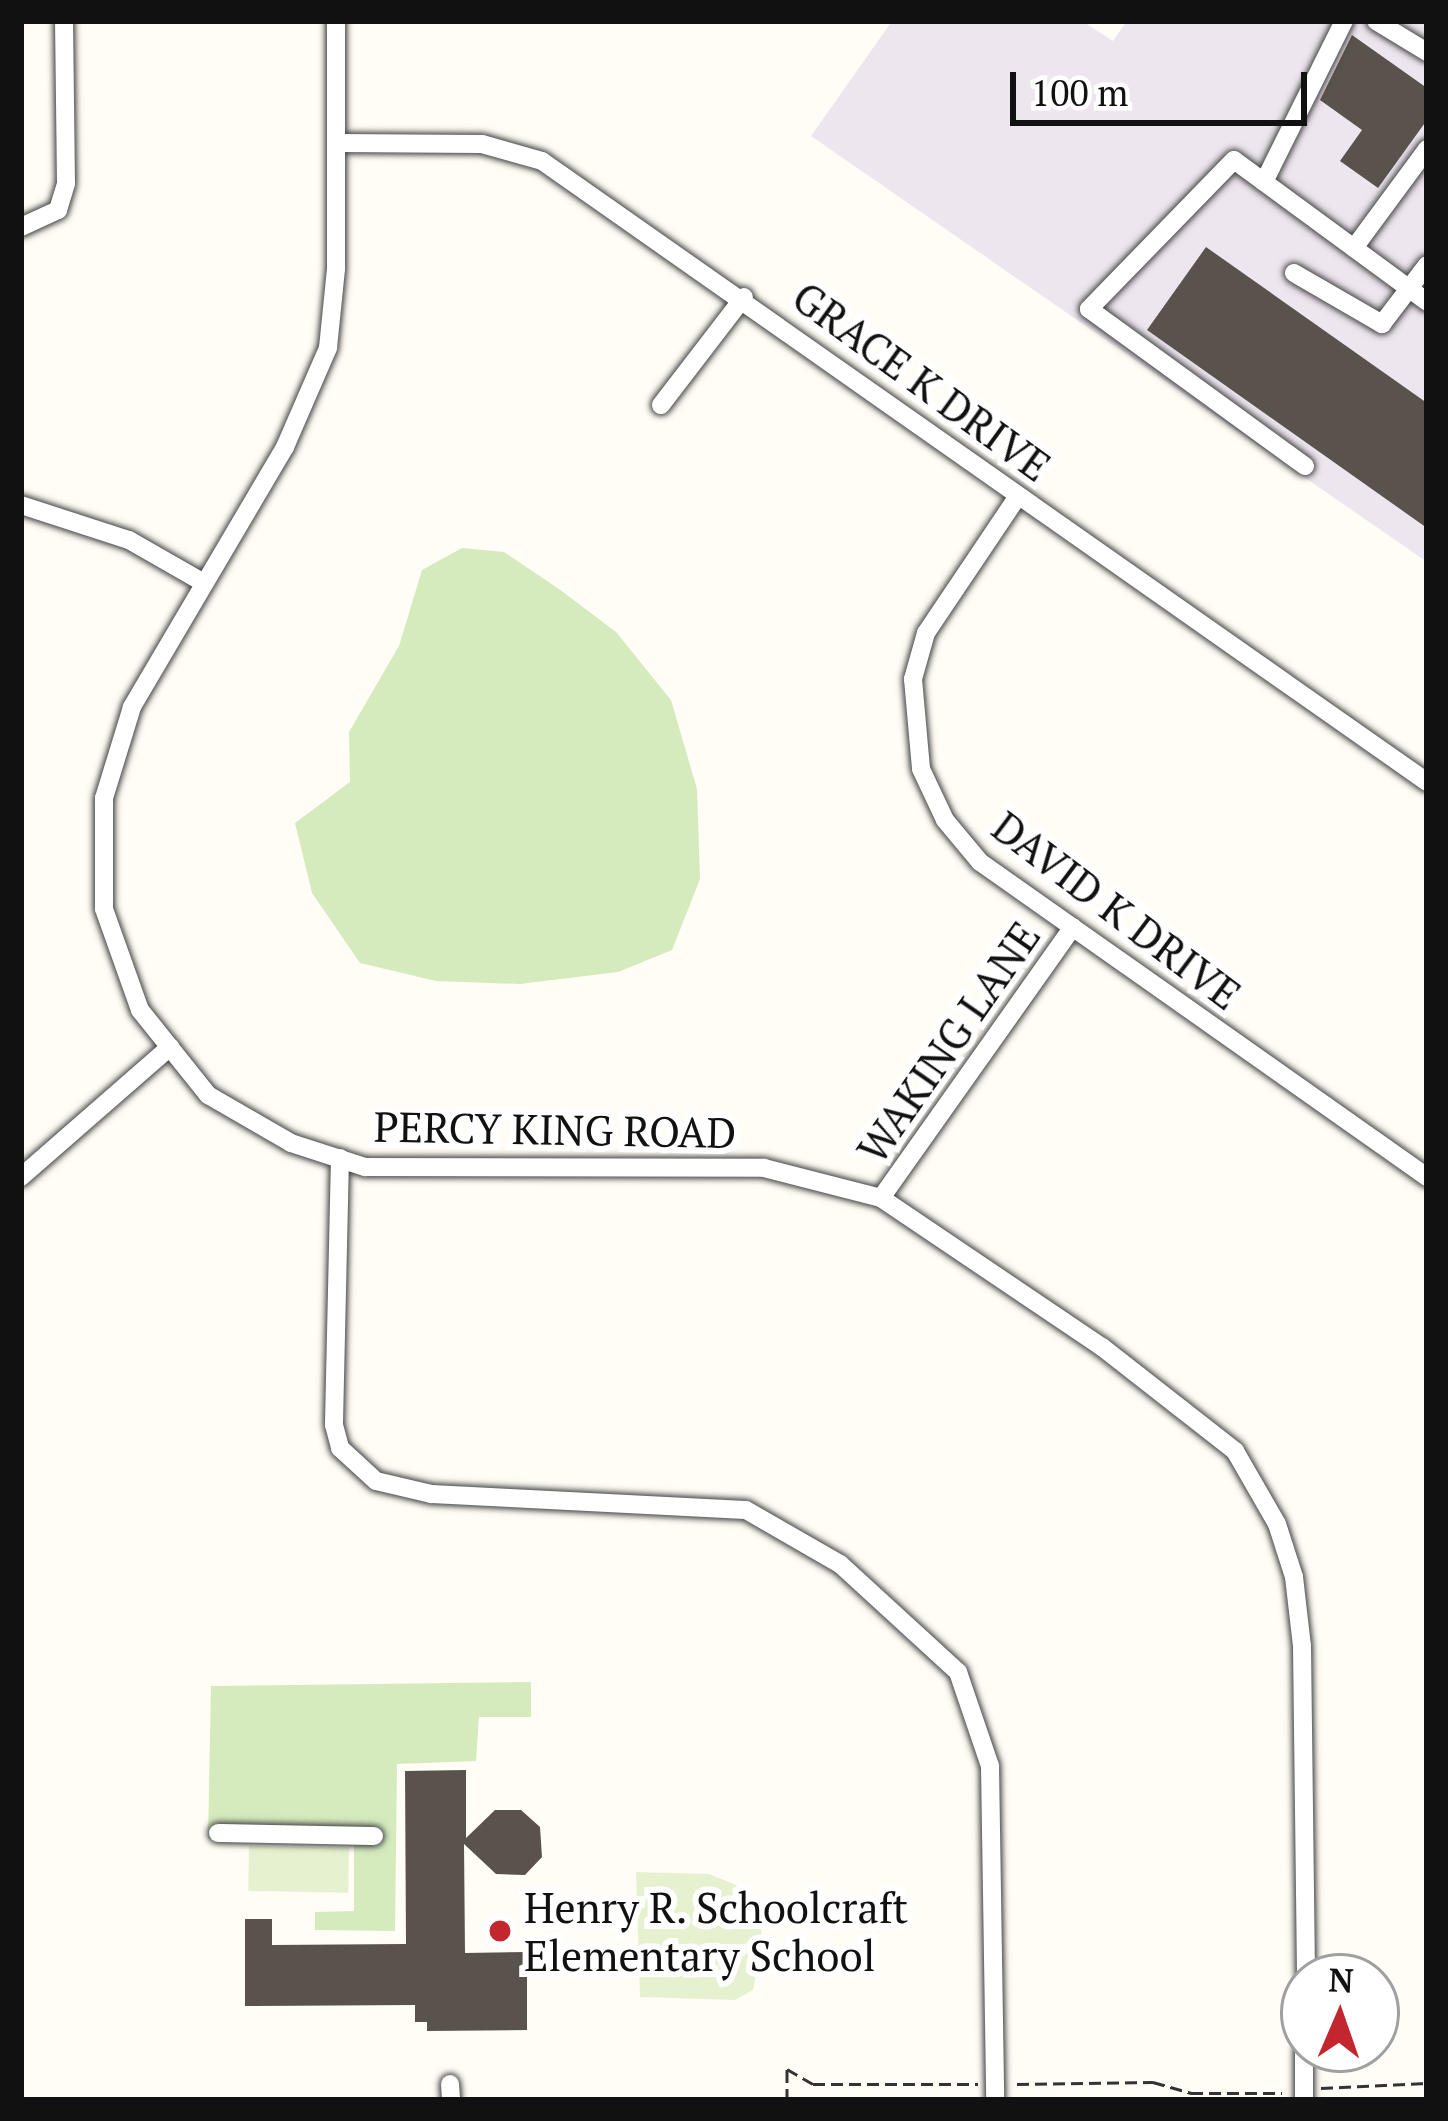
<!DOCTYPE html>
<html>
<head>
<meta charset="utf-8">
<style>
  body { margin:0 }
  #map { position:relative; width:1448px; height:2121px; overflow:hidden; background:#fffdf5; font-family:"PT Serif",serif }
  div>[style] { position:absolute }
  .industrial>* { inset:0; background:#eee6ef }
  .green>* { inset:0; background:#d5ebbd }
  .pitch>* { inset:0; background:#e6f2cf; transform-origin:0 0 }
  .building>* { inset:0; background:#5a524d }
  .path>* { height:3px; margin-top:-1.5px; transform-origin:0; background:repeating-linear-gradient(90deg,#333 0 12px,transparent 0 18px) }
  .roads { filter:drop-shadow(0 0 3px #444) drop-shadow(0 0 3px #444) }
  .minor>* { height:18px; margin:-9px; padding:0 9px; transform-origin:9px; border-radius:9px; background:#fff }
  .dots>* { width:33px; height:33px; translate:-50% -50%; box-sizing:border-box; border:6px solid #fff; border-radius:50% }
  span { translate:-50% -50%; white-space:nowrap; text-align:center; line-height:1.15; -webkit-text-stroke:12px #fff; paint-order:stroke }
  .street-label { font-size:42px; color:#111 }
  .poi-label { font-size:42px; color:#111 }
  .left { translate:0 -50%; text-align:left }
  .frame { position:absolute; inset:0; border:24px solid #111; pointer-events:none }
  .north { position:absolute; left:1280px; top:1953px; width:120px; height:120px; box-sizing:border-box; background:#fff; border:3px solid #a0a0a0; border-radius:50%; rotate:2deg; font-size:33px; font-weight:700; line-height:48px; text-align:center; color:#111 }
  .north::after { content:''; display:block; margin:auto; width:42px; height:54px; background:#c4262e; clip-path:polygon(50% 0,100% 100%,50% 72%,0 100%) }
  .scale { position:absolute; left:1010px; top:72px; width:297px; height:54px; box-sizing:border-box; border:6px solid #111; border-top:0; padding-left:15px; font-size:36px; line-height:42px; white-space:nowrap; color:#111; -webkit-text-stroke:9px #fff; paint-order:stroke }
</style>
</head>
<body>
<div id="map">
  <div class="industrial">
    <i style="clip-path:polygon(892px 21px,1082px 21px,1113px 41px,1127px 21px,1427px 21px,1427px 562px,811px 136px)"></i>
  </div>
  <div class="green">
    <i style="clip-path:polygon(462px 548px,504px 552px,559px 589px,616px 632px,671px 700px,697px 789px,700px 879px,672px 950px,618px 972px,520px 984px,436px 981px,360px 963px,312px 893px,295px 823px,350px 782px,349px 732px,399px 646px,422px 570px)"></i>
    <i style="clip-path:polygon(531px 1682px,531px 1717px,479px 1717px,476px 1761px,397px 1764px,395px 1931px,315px 1930px,315px 1912px,354px 1911px,354px 1842px,208px 1839px,211px 1686px)"></i>
  </div>
  <div class="pitch">
    <i style="left:249px;top:1846px;width:100px;height:45px;rotate:1deg"></i>
    <i style="clip-path:polygon(636px 1872px,709px 1874px,736px 1885px,757px 1907px,763px 1942px,753px 1990px,735px 2000px,640px 1997px)"></i>
  </div>
  <div class="building">
    <i style="clip-path:polygon(1352px 35px,1427px 88px,1427px 120px,1378px 188px,1340px 161px,1362px 130px,1320px 100px)"></i>
    <i style="clip-path:polygon(1206px 247px,1427px 403px,1427px 528px,1147px 330px)"></i>
    <i style="clip-path:polygon(466px 1770px,466px 1838px,495px 1810px,521px 1810px,540px 1827px,542px 1857px,525px 1875px,496px 1874px,464px 1844px,465px 1953px,527px 1952px,527px 2030px,427px 2031px,427px 2022px,415px 2022px,415px 2005px,245px 2006px,245px 1919px,272px 1919px,272px 1945px,406px 1944px,405px 1771px)"></i>
  </div>
  <div class="path">
    <i style="left:1017px;top:2084px;width:136px;rotate:-0.8deg"></i>
    <i style="left:1153px;top:2082px;width:40px;rotate:16deg"></i>
    <i style="left:1191px;top:2093px;width:91px"></i>
    <i style="left:1321px;top:2088px;width:106px;rotate:-2.7deg"></i>
    <i style="left:787px;top:2100px;width:31px;rotate:-90deg"></i>
    <i style="left:787px;top:2069px;width:30px;rotate:30deg"></i>
    <i style="left:813px;top:2084px;width:165px"></i>
  </div>
  <div class="roads">
    <div class="minor">
      <i style="left:336px;top:21px;width:248px;rotate:90deg"></i>
      <i style="left:336px;top:269px;width:79px;rotate:95.8deg"></i>
      <i style="left:328px;top:348px;width:108px;rotate:113.5deg"></i>
      <i style="left:285px;top:447px;width:302px;rotate:120.5deg"></i>
      <i style="left:132px;top:707px;width:95px;rotate:107.1deg"></i>
      <i style="left:104px;top:798px;width:111px;rotate:90deg"></i>
      <i style="left:104px;top:909px;width:107px;rotate:70.4deg"></i>
      <i style="left:140px;top:1010px;width:109px;rotate:51.3deg"></i>
      <i style="left:208px;top:1095px;width:96px;rotate:30deg"></i>
      <i style="left:291px;top:1143px;width:78px;rotate:18deg"></i>
      <i style="left:365px;top:1167px;width:399px;rotate:0.1deg"></i>
      <i style="left:764px;top:1168px;width:121px;rotate:14.4deg"></i>
      <i style="left:881px;top:1198px;width:267px;rotate:34deg"></i>
      <i style="left:1102px;top:1347px;width:169px;rotate:38deg"></i>
      <i style="left:1235px;top:1451px;width:84px;rotate:60.1deg"></i>
      <i style="left:1277px;top:1524px;width:56px;rotate:72.2deg"></i>
      <i style="left:1294px;top:1577px;width:69px;rotate:83.4deg"></i>
      <i style="left:1302px;top:1646px;width:331px;rotate:89.3deg"></i>
      <i style="left:1376px;top:21px;width:60px;rotate:31.3deg"></i>
      <i style="left:338px;top:143px;width:144px;rotate:0.4deg"></i>
      <i style="left:482px;top:144px;width:62px;rotate:15.8deg"></i>
      <i style="left:542px;top:161px;width:1081px;rotate:35.06deg"></i>
      <i style="left:1264px;top:182px;width:180px;rotate:-63.6deg"></i>
      <i style="left:21px;top:227px;width:41px;rotate:-24.7deg"></i>
      <i style="left:58px;top:210px;width:28px;rotate:-73deg"></i>
      <i style="left:66px;top:183px;width:162px;rotate:-90.7deg"></i>
      <i style="left:1354px;top:248px;width:123px;rotate:-53.6deg"></i>
      <i style="left:1294px;top:273px;width:102px;rotate:30.1deg"></i>
      <i style="left:1382px;top:324px;width:74px;rotate:-52.7deg"></i>
      <i style="left:661px;top:405px;width:136px;rotate:-52.5deg"></i>
      <i style="left:1305px;top:466px;width:267px;rotate:-144deg"></i>
      <i style="left:1089px;top:309px;width:208px;rotate:-45.8deg"></i>
      <i style="left:1234px;top:160px;width:240px;rotate:36.3deg"></i>
      <i style="left:1018px;top:496px;width:165px;rotate:123.9deg"></i>
      <i style="left:926px;top:633px;width:48px;rotate:105.8deg"></i>
      <i style="left:913px;top:679px;width:90px;rotate:84.9deg"></i>
      <i style="left:921px;top:769px;width:56px;rotate:64.8deg"></i>
      <i style="left:945px;top:820px;width:55px;rotate:50.2deg"></i>
      <i style="left:980px;top:862px;width:547px;rotate:35.17deg"></i>
      <i style="left:21px;top:505px;width:114px;rotate:18deg"></i>
      <i style="left:129px;top:540px;width:86px;rotate:29.8deg"></i>
      <i style="left:340px;top:1158px;width:267px;rotate:91.3deg"></i>
      <i style="left:334px;top:1425px;width:24px;rotate:75deg"></i>
      <i style="left:340px;top:1448px;width:49px;rotate:42.5deg"></i>
      <i style="left:376px;top:1481px;width:57px;rotate:13.3deg"></i>
      <i style="left:431px;top:1494px;width:315px;rotate:2.9deg"></i>
      <i style="left:746px;top:1510px;width:108px;rotate:29.9deg"></i>
      <i style="left:840px;top:1564px;width:160px;rotate:42.5deg"></i>
      <i style="left:958px;top:1672px;width:99px;rotate:71.2deg"></i>
      <i style="left:990px;top:1766px;width:334px;rotate:89.1deg"></i>
      <i style="left:21px;top:1177px;width:198px;rotate:-41.1deg"></i>
      <i style="left:881px;top:1198px;width:332px;rotate:-54.7deg"></i>
      <i style="left:218px;top:1833px;width:156px;rotate:1.1deg"></i>
      <i style="left:450px;top:2084px;width:16px;rotate:86deg"></i>
      <i style="left:1304px;top:2100px;width:51px;rotate:-90deg"></i>
    </div>
  </div>
  <div class="dots">
    <i style="left:500px;top:1931px;background:#c4262e"></i>
  </div>
  <div class="street-label">
    <span style="left:922px;top:381px;rotate:36deg">GRACE K DRIVE</span>
    <span style="left:1117px;top:910px;rotate:37deg">DAVID K DRIVE</span>
    <span style="left:948px;top:1042px;rotate:-55deg">WAKING LANE</span>
    <span style="left:555px;top:1129px;rotate:1deg">PERCY KING ROAD</span>
  </div>
  <div class="poi-label">
    <span class="left" style="left:524px;top:1931px">Henry R. Schoolcraft<br>Elementary School</span>
  </div>
  <div class="frame"></div>
  <div class="north">N</div>
  <div class="scale">100 m</div>
</div>
</body>
</html>
